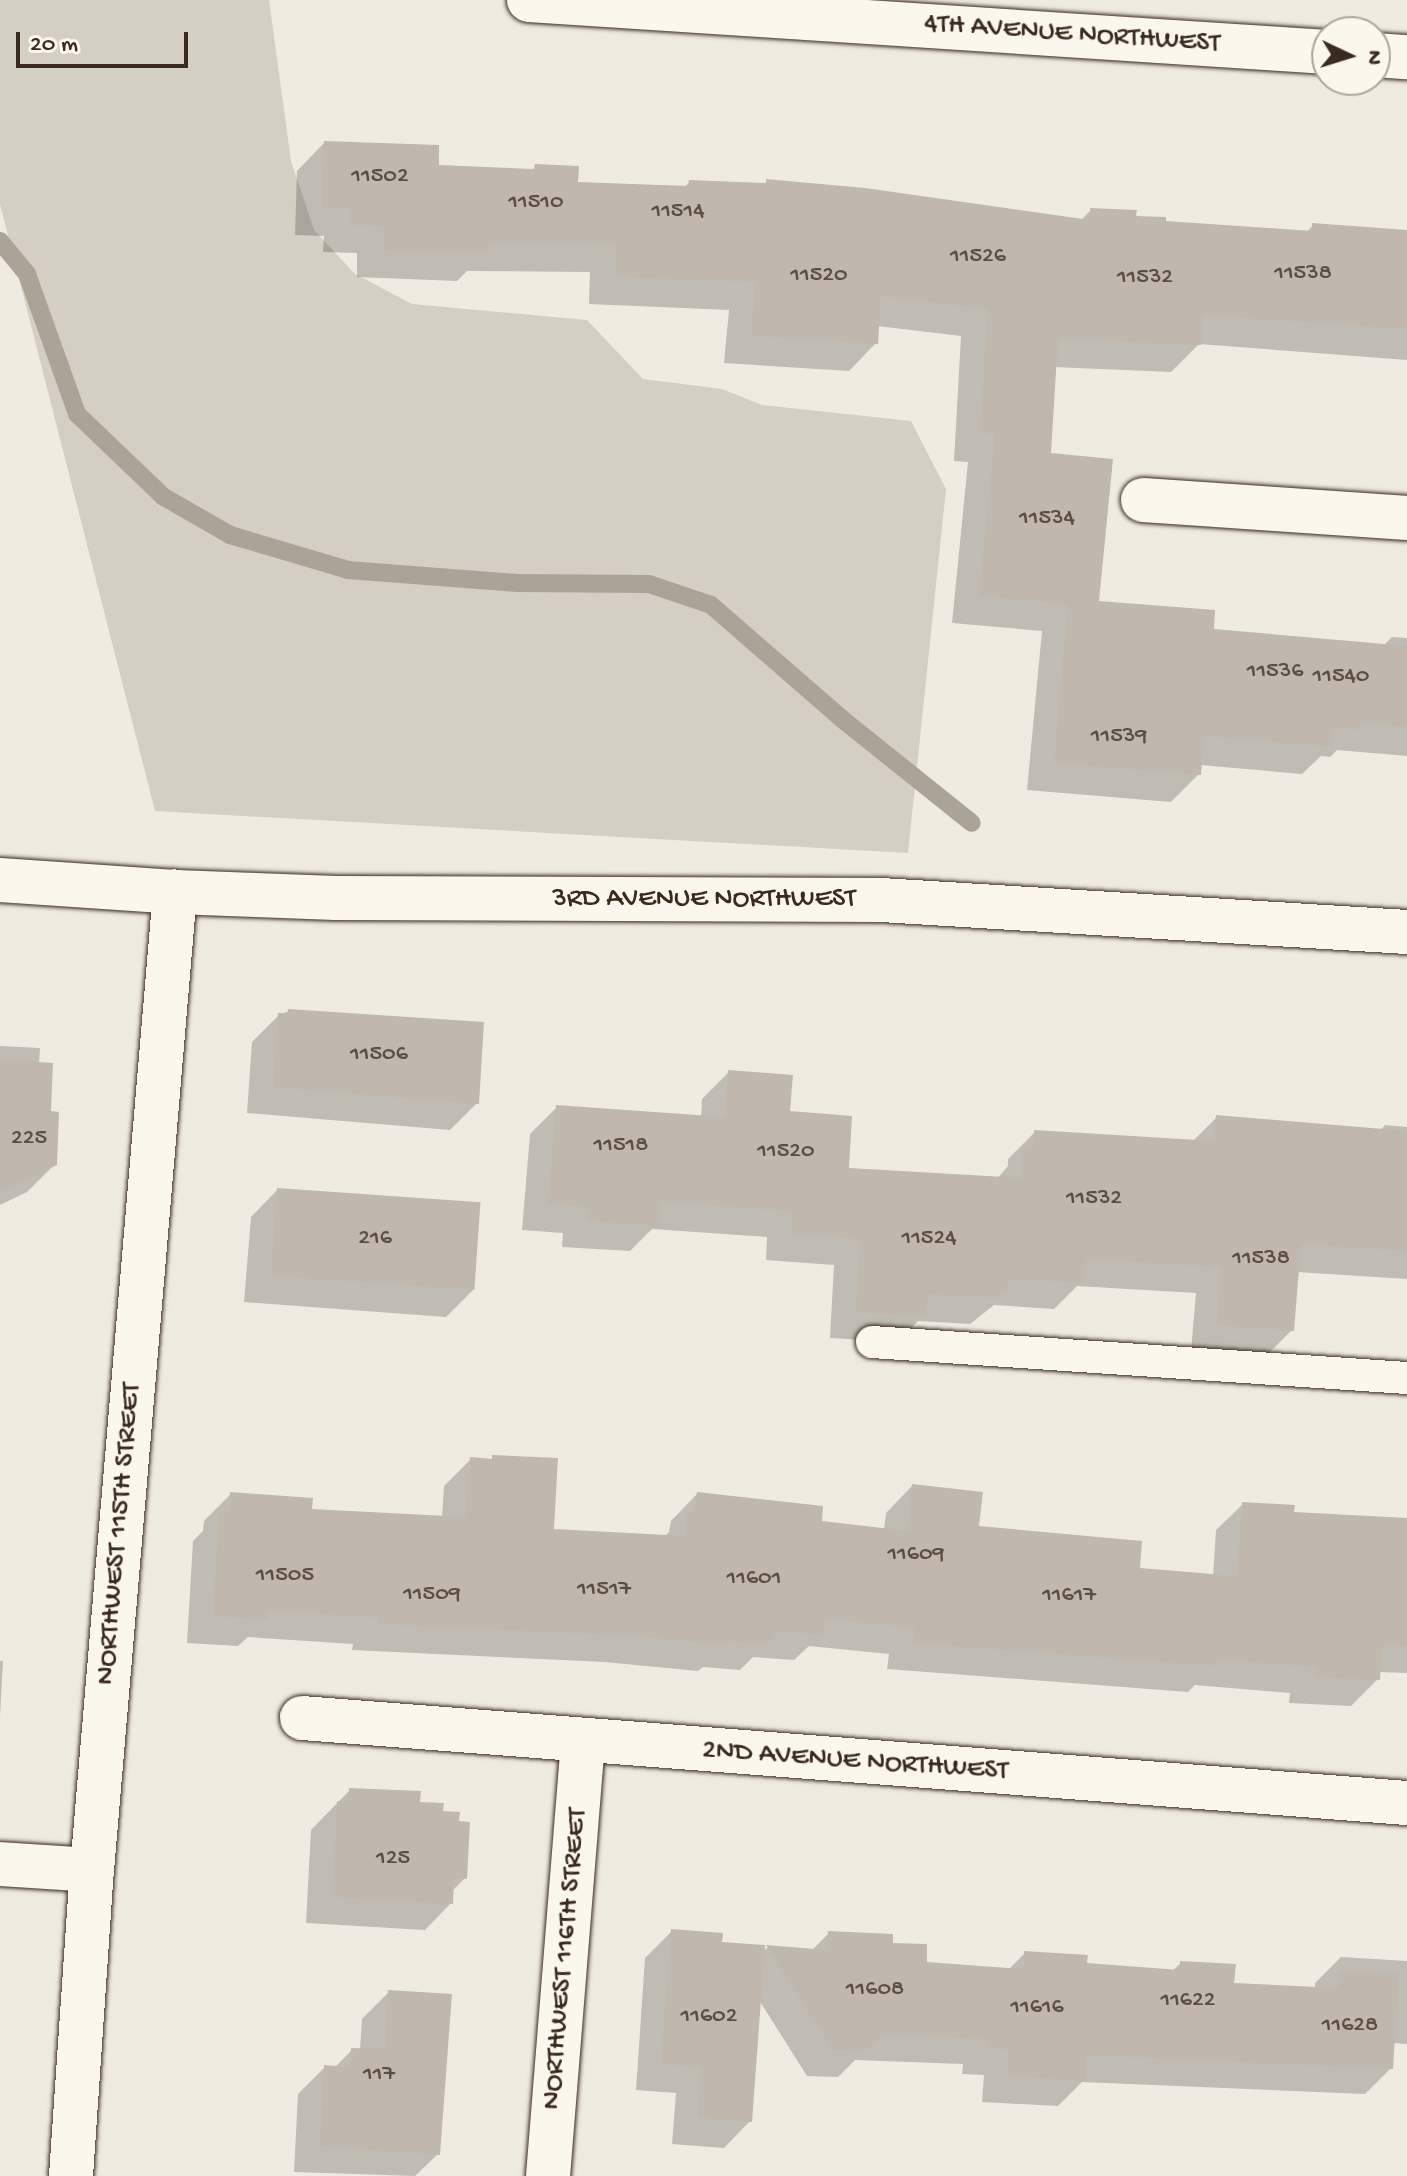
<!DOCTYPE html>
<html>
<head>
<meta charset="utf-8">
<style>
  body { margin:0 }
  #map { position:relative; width:1407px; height:2176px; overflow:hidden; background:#f0ebe0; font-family:"Gochi Hand",sans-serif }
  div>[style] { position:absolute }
  .green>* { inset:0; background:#d5cec3 }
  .shadow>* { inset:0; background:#0003 }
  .stream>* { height:18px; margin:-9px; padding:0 9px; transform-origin:9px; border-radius:9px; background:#aca397 }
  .building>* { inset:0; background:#c0b8ad; transform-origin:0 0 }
  .roads { filter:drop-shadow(0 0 2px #3b2a1e) drop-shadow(0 0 2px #3b2a1e) }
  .lane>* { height:32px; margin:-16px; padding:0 16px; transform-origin:16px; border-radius:16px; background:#fbf7ec }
  .street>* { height:44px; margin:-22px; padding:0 22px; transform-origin:22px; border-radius:22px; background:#fbf7ec }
  .secondary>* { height:44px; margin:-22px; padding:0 22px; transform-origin:22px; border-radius:22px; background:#fbf7ec }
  span { translate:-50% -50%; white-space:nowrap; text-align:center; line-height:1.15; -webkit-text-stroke:8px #fbf7ec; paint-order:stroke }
  .number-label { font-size:24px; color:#5c4e42 }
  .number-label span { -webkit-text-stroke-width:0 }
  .street-label { font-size:28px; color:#3b2a1e }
  .north { position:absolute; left:1311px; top:16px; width:80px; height:80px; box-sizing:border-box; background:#fbf7ec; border:2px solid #aea59a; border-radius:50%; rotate:94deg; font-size:22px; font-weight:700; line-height:32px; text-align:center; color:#3b2a1e }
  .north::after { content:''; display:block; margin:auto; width:28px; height:36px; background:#3b2a1e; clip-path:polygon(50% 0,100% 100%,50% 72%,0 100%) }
  .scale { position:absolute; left:16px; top:32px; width:172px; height:36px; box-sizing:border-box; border:4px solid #3b2a1e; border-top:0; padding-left:10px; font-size:24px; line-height:28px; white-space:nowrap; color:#3b2a1e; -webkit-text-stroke:6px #fbf7ec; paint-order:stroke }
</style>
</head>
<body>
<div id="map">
  <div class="green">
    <i style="clip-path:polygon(0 0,269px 0,291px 161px,314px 230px,355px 274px,412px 304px,587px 320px,643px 379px,722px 389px,762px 405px,911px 421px,946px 489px,908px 853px,155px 811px,0 204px)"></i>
  </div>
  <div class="shadow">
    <i style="clip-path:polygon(324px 143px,436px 167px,531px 171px,536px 166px,576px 183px,683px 188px,690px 182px,764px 185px,767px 181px,1080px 221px,1091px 210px,1164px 223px,1306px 233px,1313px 225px,1407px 231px,1407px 360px,1199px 344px,1171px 372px,1054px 367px,1049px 454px,1097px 603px,1211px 631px,1383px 646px,1392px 637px,1407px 638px,1407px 756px,1337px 750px,1330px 757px,1321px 756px,1302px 774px,1200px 765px,1199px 774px,1171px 802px,1027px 790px,1042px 631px,952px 623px,968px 462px,954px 461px,961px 336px,877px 326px,876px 343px,849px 371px,724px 363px,729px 310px,589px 304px,590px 272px,467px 271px,457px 281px,357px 277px,357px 253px,323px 252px,324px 236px,295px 235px,297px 171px)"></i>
    <i style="clip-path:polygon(289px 1011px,477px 1103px,450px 1130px,247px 1113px,252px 1042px,279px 1015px)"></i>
    <i style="clip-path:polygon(0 1046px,40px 1048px,39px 1064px,55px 1164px,27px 1192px,0 1205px)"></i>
    <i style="clip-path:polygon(729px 1072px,788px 1113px,846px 1170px,997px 1179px,1008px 1166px,1008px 1159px,1035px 1132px,1192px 1142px,1217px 1117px,1380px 1131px,1385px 1125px,1407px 1127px,1407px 1279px,1297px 1272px,1292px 1330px,1265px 1357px,1191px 1351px,1196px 1293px,1077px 1286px,1054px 1309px,994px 1305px,970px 1324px,918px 1321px,898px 1342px,830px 1338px,834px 1265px,766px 1260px,767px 1237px,652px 1229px,630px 1251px,562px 1247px,563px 1233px,522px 1230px,530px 1134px,557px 1107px,701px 1117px,702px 1099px)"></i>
    <i style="clip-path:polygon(277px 1190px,473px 1290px,446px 1317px,244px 1302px,251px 1217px)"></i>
    <i style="clip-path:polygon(471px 1459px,552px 1531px,664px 1537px,669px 1532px,671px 1521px,697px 1494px,820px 1522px,884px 1530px,886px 1513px,912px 1486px,977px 1528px,1138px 1570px,1213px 1576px,1216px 1530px,1243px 1504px,1292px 1514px,1407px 1520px,1407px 1673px,1378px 1672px,1378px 1679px,1351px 1706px,1289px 1703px,1290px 1693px,1195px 1685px,1188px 1692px,887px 1669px,889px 1654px,809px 1646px,794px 1660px,753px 1657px,740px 1670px,703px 1667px,698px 1671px,605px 1662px,352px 1650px,353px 1644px,248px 1637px,238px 1646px,187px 1643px,193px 1541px,203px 1531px,204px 1521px,231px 1494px,310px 1511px,442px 1518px,444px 1486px)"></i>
    <i style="clip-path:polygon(0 1661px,3px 1661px,0 1716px)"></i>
    <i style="clip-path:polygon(350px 1790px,418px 1804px,457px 1823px,465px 1878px,452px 1891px,451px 1903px,425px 1930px,306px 1923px,311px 1830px)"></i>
    <i style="clip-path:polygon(672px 1931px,762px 1952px,767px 1948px,811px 1951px,829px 1933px,891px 1945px,924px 1964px,1008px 1970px,1025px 1953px,1085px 1965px,1172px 1971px,1181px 1963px,1232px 1985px,1315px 1989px,1315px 1983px,1341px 1957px,1407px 1961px,1407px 2044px,1392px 2043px,1391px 2068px,1365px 2094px,1082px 2082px,1058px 2106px,982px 2102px,984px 2075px,962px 2074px,963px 2064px,855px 2060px,838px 2077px,807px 2076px,759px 2000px,750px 2121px,724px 2148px,672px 2144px,676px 2093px,636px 2090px,645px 1958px)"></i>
    <i style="clip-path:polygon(389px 1992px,438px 2154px,415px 2176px,294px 2172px,298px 2094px,325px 2067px,334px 2068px,352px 2050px,360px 2050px,362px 2019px)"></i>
  </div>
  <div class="stream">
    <i style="left:0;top:241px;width:43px;rotate:50.7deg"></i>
    <i style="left:27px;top:274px;width:149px;rotate:70.3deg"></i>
    <i style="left:77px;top:414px;width:120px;rotate:43.7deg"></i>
    <i style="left:164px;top:497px;width:76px;rotate:29.9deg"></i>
    <i style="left:230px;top:535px;width:123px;rotate:16.5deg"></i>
    <i style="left:348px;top:570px;width:170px;rotate:4.4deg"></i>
    <i style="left:518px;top:583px;width:131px;rotate:0.4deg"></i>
    <i style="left:649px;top:584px;width:65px;rotate:18.7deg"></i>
    <i style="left:711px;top:605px;width:174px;rotate:41deg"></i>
    <i style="left:842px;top:719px;width:166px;rotate:38.7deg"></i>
  </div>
  <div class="building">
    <i style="clip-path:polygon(324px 141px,439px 145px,439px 165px,534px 169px,535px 164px,579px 166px,578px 182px,688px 186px,689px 180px,766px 183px,766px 179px,865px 188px,1090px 220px,1090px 208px,1137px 210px,1136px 216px,1166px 217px,1166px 221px,1312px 231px,1312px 223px,1407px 230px,1407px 329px,1202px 315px,1201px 345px,1058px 339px,1051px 453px,1113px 459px,1099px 601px,1215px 610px,1214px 629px,1407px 646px,1407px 727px,1361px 723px,1360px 730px,1333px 727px,1332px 747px,1204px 736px,1201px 775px,1054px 763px,1068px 604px,979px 596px,995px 434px,980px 433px,988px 309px,881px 296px,878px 344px,751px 336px,756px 282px,616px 277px,617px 245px,488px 243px,487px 254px,384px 250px,384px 226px,350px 225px,351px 208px,322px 208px)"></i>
    <i style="clip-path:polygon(288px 1009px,484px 1022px,479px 1104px,273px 1087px,278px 1013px,288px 1013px)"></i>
    <i style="clip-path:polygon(0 1059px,53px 1063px,51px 1111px,59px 1112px,57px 1165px,0 1192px)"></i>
    <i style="clip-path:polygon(728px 1070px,793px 1075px,790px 1111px,852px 1116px,849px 1168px,1022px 1178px,1023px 1148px,1033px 1148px,1034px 1130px,1214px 1141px,1216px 1115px,1407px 1131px,1407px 1251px,1301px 1244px,1294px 1331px,1217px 1325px,1221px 1267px,1085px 1259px,1083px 1283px,1009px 1279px,1008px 1293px,999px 1293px,998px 1298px,928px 1294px,926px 1316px,856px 1312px,860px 1239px,791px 1234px,793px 1211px,660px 1202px,659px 1226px,588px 1221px,589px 1207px,548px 1204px,556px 1105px,725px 1117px)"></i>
    <i style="left:277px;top:1188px;width:204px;height:88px;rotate:4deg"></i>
    <i style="clip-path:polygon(492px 1455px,558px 1458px,554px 1529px,685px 1536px,687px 1512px,694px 1513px,697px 1492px,823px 1506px,822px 1521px,908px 1531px,912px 1484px,983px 1492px,979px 1526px,1142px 1541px,1140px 1568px,1237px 1576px,1242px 1502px,1295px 1505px,1294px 1512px,1407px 1518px,1407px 1646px,1382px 1645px,1380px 1680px,1315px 1677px,1316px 1667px,1218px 1659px,1217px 1666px,913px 1643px,915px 1628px,824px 1619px,823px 1635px,780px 1631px,768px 1644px,727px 1641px,727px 1645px,633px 1636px,378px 1624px,378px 1618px,268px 1610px,267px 1620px,213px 1616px,219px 1512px,229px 1513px,230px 1492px,313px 1498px,312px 1509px,466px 1517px,470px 1457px,492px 1459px)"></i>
    <i style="clip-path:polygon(349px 1788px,421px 1791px,420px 1802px,444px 1803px,443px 1811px,460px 1812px,459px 1821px,470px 1822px,467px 1879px,454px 1878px,453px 1904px,332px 1897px,337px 1801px,348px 1802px)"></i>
    <i style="clip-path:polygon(671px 1929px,723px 1933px,722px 1942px,765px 1945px,752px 2122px,698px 2118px,701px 2067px,661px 2064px)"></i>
    <i style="clip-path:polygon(828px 1931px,893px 1934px,893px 1943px,927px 1944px,927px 1962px,1023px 1969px,1024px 1951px,1088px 1955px,1087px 1963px,1180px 1970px,1180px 1961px,1236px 1964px,1234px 1983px,1339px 1988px,1340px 1971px,1399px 1974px,1393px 2069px,1087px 2055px,1086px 2081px,1007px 2076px,1009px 2050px,987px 2048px,988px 2039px,882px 2035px,866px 2051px,833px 2050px,766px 1945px,827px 1950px)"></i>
    <i style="clip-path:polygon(388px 1990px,452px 1994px,440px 2155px,320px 2146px,324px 2065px,350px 2067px,351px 2048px,385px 2049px)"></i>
  </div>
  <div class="roads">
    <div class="lane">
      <i style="left:872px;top:1342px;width:536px;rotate:3.85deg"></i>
    </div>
    <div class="street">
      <i style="left:529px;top:0;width:800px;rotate:3.73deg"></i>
      <i style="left:1375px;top:55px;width:32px;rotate:4deg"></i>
      <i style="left:1143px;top:500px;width:265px;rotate:3.9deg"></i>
      <i style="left:302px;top:1718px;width:1108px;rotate:4.4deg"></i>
      <i style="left:0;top:1864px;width:92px;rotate:3.7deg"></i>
      <i style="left:71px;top:2176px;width:307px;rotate:-86.1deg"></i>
      <i style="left:92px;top:1870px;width:982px;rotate:-85.15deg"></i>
      <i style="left:548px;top:2176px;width:436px;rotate:-85.4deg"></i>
    </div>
    <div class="secondary">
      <i style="left:0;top:880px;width:175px;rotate:3.9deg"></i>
      <i style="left:175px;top:892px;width:161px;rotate:2.1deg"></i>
      <i style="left:336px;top:898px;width:545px;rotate:0.21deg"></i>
      <i style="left:881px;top:900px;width:527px;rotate:3.48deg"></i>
    </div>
  </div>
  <div class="number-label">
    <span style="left:380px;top:177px">11502</span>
    <span style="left:536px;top:203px">11510</span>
    <span style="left:678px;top:212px">11514</span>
    <span style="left:978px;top:257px">11526</span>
    <span style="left:1303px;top:274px">11538</span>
    <span style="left:819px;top:276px">11520</span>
    <span style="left:1145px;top:278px">11532</span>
    <span style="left:1047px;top:519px">11534</span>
    <span style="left:1275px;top:672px">11536</span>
    <span style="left:1341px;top:677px">11540</span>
    <span style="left:1119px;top:737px">11539</span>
    <span style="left:379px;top:1055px">11506</span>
    <span style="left:29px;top:1139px">225</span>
    <span style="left:621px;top:1146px">11518</span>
    <span style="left:786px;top:1152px">11520</span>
    <span style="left:1094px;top:1199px">11532</span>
    <span style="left:375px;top:1239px">216</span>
    <span style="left:929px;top:1239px">11524</span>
    <span style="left:1261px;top:1259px">11538</span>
    <span style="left:916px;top:1555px">11609</span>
    <span style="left:285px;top:1576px">11505</span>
    <span style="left:754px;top:1579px">11601</span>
    <span style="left:604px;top:1590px">11517</span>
    <span style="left:432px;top:1595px">11509</span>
    <span style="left:1069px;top:1596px">11617</span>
    <span style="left:393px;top:1859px">125</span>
    <span style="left:875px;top:1990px">11608</span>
    <span style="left:1188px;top:2001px">11622</span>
    <span style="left:1037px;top:2008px">11616</span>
    <span style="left:709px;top:2017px">11602</span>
    <span style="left:1350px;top:2026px">11628</span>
    <span style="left:379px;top:2075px">117</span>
  </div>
  <div class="street-label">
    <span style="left:1072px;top:35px;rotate:4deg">4TH AVENUE NORTHWEST</span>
    <span style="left:704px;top:900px">3RD AVENUE NORTHWEST</span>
    <span style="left:120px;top:1534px;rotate:-85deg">NORTHWEST 115TH STREET</span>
    <span style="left:855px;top:1762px;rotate:4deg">2ND AVENUE NORTHWEST</span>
    <span style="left:566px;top:1959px;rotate:-85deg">NORTHWEST 116TH STREET</span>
  </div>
  <div class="north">N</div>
  <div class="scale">20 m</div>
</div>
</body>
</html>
